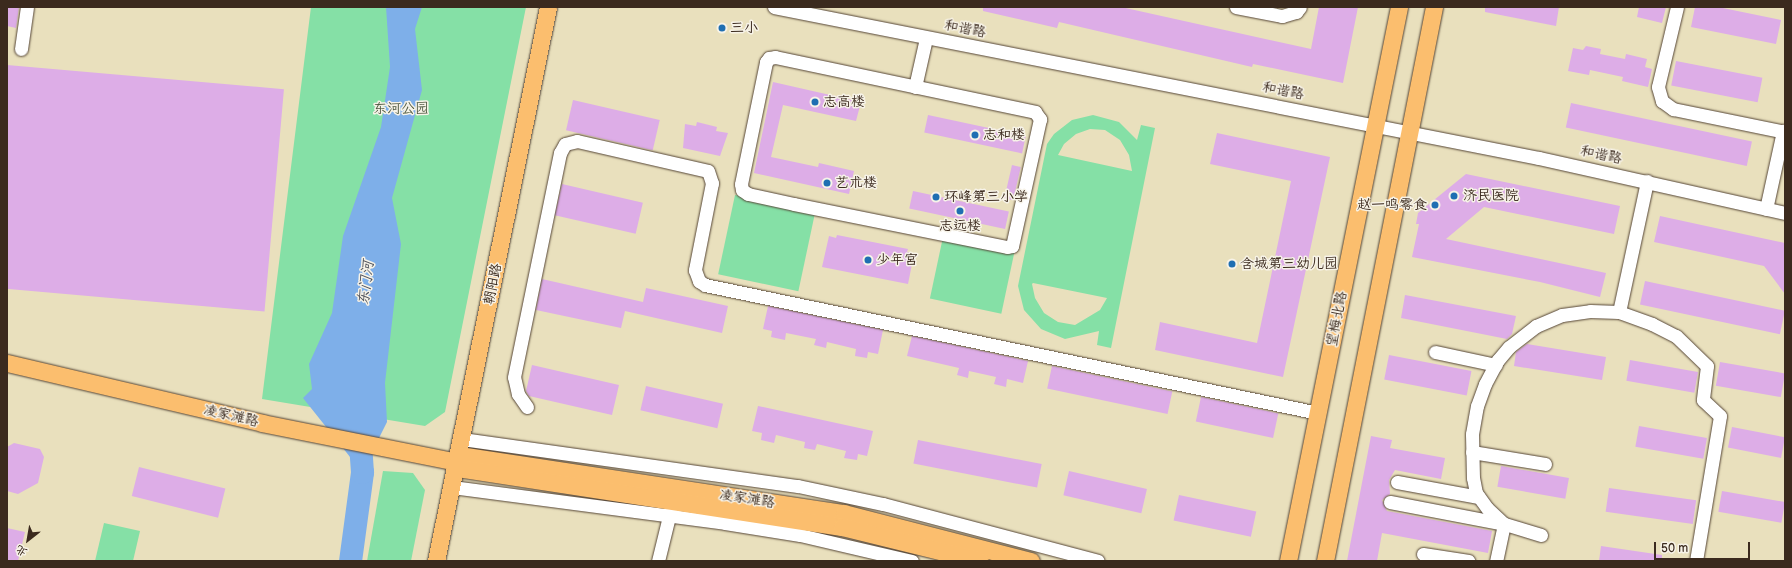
<!DOCTYPE html>
<html>
<head>
<meta charset="utf-8">
<style>
  body { margin:0 }
  #map { position:relative; width:1792px; height:568px; overflow:hidden; background:#e9e0bd; font-family:"Balsamiq Sans","LXGW WenKai TC",sans-serif }
  div>[style] { position:absolute }
  .green>* { inset:0; background:#85e0a6; transform-origin:0 0 }
  .water>* { inset:0; background:#7eafe9 }
  .river>* { height:23px; margin:-11.5px; padding:0 11.5px; transform-origin:11.5px; border-radius:11.5px; background:#7eafe9 }
  .building>* { inset:0; background:#ddade7; transform-origin:0 0 }
  .roads { filter:drop-shadow(0 0 1px #554536) drop-shadow(0 0 1px #554536) }
  .minor>* { height:13px; margin:-6.5px; padding:0 6.5px; transform-origin:6.5px; border-radius:6.5px; background:#fff }
  .major>* { height:17px; margin:-8.5px; padding:0 8.5px; transform-origin:8.5px; border-radius:8.5px; background:#fbbe6e }
  .dots>* { width:11px; height:11px; translate:-50% -50%; box-sizing:border-box; border:2px solid #f7f3e8; border-radius:50% }
  span { translate:-50% -50%; white-space:nowrap; text-align:center; line-height:1.15; -webkit-text-stroke:3px #f7f3e8; paint-order:stroke }
  .poi-label { font-size:14px; color:#3b2a1e }
  .left { translate:0 -50%; text-align:left }
  .right { translate:-100% -50%; text-align:right }
  .street-label { font-size:14px; color:#3b2a1e }
  .park-label { font-size:14px; color:#4e5840 }
  .water-label { font-size:15px; color:#4f525b; font-style:italic }
  .frame { position:absolute; inset:0; border:8px solid #3b2a1e; pointer-events:none }
  .north { position:absolute; left:8px; top:520px; width:40px; height:40px; -webkit-text-stroke:3px #f7f3e8; paint-order:stroke; rotate:211deg; font-size:11px; font-weight:700; line-height:16px; text-align:center; color:#3b2a1e }
  .north::after { content:''; display:block; margin:auto; width:14px; height:18px; background:#3b2a1e; clip-path:polygon(50% 0,100% 100%,50% 72%,0 100%) }
  .scale { position:absolute; left:1654px; top:542px; width:96px; height:18px; box-sizing:border-box; border:2px solid #3b2a1e; border-top:0; padding-left:5px; font-size:12px; line-height:14px; white-space:nowrap; color:#3b2a1e; -webkit-text-stroke:3px #f7f3e8; paint-order:stroke }
</style>
</head>
<body>
<div id="map">
  <div class="green">
    <i style="clip-path:polygon(311px 7px,526px 7px,445px 412px,425px 426px,262px 399px)"></i>
    <i style="clip-path:polygon(evenodd,1093px 115px,1119px 122px,1137px 140px,1141px 125px,1155px 128px,1111px 348px,1097px 345px,1099px 331px,1065px 339px,1041px 329px,1024px 310px,1018px 286px,1047px 144px,1054px 134px,1072px 120px,1093px 115px,1090px 129px,1105px 130px,1120px 140px,1129px 155px,1132px 171px,1058px 155px,1064px 144px,1076px 134px,1090px 129px,1093px 115px,1032px 284px,1033px 283px,1107px 298px,1100px 310px,1075px 325px,1058px 322px,1044px 313px,1035px 298px,1032px 284px)"></i>
    <i style="left:735px;top:195px;width:82px;height:81px;rotate:12deg"></i>
    <i style="left:943px;top:237px;width:73px;height:63px;rotate:12deg"></i>
    <i style="clip-path:polygon(383px 471px,413px 473px,425px 490px,411px 561px,367px 561px)"></i>
    <i style="clip-path:polygon(104px 523px,140px 531px,133px 561px,95px 561px)"></i>
  </div>
  <div class="water">
    <i style="clip-path:polygon(386px 7px,422px 7px,415px 29px,422px 90px,392px 198px,401px 244px,385px 383px,387px 422px,362px 472px,303px 398px,312px 389px,309px 364px,332px 313px,343px 236px,381px 127px,390px 67px)"></i>
  </div>
  <div class="river">
    <i style="left:350px;top:561px;width:90px;rotate:-82.3deg"></i>
    <i style="left:362px;top:472px;width:30px;rotate:-94deg"></i>
  </div>
  <div class="building">
    <i style="clip-path:polygon(7px 7px,19px 7px,16px 28px,7px 26px)"></i>
    <i style="clip-path:polygon(983px 7px,1121px 7px,1311px 49px,1319px 7px,1358px 7px,1343px 83px,1253px 64px,1252px 67px,1059px 22px,1057px 28px,983px 11px)"></i>
    <i style="clip-path:polygon(1485px 7px,1559px 7px,1556px 26px,1485px 12px)"></i>
    <i style="clip-path:polygon(1639px 7px,1666px 7px,1662px 23px,1637px 17px)"></i>
    <i style="clip-path:polygon(1695px 7px,1718px 7px,1781px 20px,1776px 44px,1691px 27px)"></i>
    <i style="clip-path:polygon(1586px 46px,1601px 49px,1600px 54px,1625px 59px,1626px 54px,1647px 59px,1645px 67px,1652px 69px,1648px 87px,1622px 81px,1623px 77px,1590px 70px,1589px 75px,1568px 71px,1573px 48px,1583px 50px)"></i>
    <i style="left:1676px;top:61px;width:88px;height:25px;rotate:11deg"></i>
    <i style="left:7px;top:65px;width:278px;height:223px;rotate:5deg"></i>
    <i style="clip-path:polygon(773px 82px,861px 102px,856px 121px,783px 105px,771px 157px,818px 167px,819px 163px,854px 171px,849px 194px,754px 173px)"></i>
    <i style="left:573px;top:100px;width:89px;height:31px;rotate:13deg"></i>
    <i style="left:1571px;top:103px;width:185px;height:25px;rotate:12deg"></i>
    <i style="left:928px;top:115px;width:100px;height:18px;rotate:12deg"></i>
    <i style="clip-path:polygon(697px 122px,717px 127px,716px 131px,728px 133px,720px 156px,683px 148px,685px 124px,696px 126px)"></i>
    <i style="clip-path:polygon(1217px 133px,1330px 157px,1283px 377px,1155px 350px,1160px 322px,1257px 343px,1291px 181px,1210px 164px)"></i>
    <i style="left:1012px;top:165px;width:9px;height:34px;rotate:13deg"></i>
    <i style="clip-path:polygon(1466px 174px,1620px 206px,1614px 234px,1484px 207px,1446px 239px,1606px 273px,1600px 297px,1540px 282px,1412px 257px,1419px 224px,1416px 224px,1418px 213px)"></i>
    <i style="left:562px;top:184px;width:83px;height:32px;rotate:13deg"></i>
    <i style="left:913px;top:191px;width:98px;height:18px;rotate:12deg"></i>
    <i style="clip-path:polygon(1660px 216px,1785px 243px,1785px 294px,1764px 266px,1654px 242px)"></i>
    <i style="clip-path:polygon(837px 235px,908px 249px,907px 252px,914px 254px,908px 284px,822px 267px,829px 236px,836px 238px)"></i>
    <i style="clip-path:polygon(542px 279px,643px 302px,646px 288px,728px 306px,722px 333px,625px 311px,621px 328px,536px 310px)"></i>
    <i style="left:1645px;top:281px;width:143px;height:24px;rotate:12deg"></i>
    <i style="clip-path:polygon(1405px 295px,1516px 316px,1512px 334px,1507px 339px,1401px 318px)"></i>
    <i style="clip-path:polygon(768px 306px,883px 330px,878px 354px,868px 352px,867px 358px,855px 356px,856px 349px,827px 342px,826px 348px,814px 345px,816px 339px,786px 333px,785px 340px,771px 337px,772px 331px,763px 329px)"></i>
    <i style="clip-path:polygon(912px 336px,1028px 361px,1023px 383px,1007px 379px,1006px 387px,994px 384px,996px 377px,969px 371px,968px 378px,957px 375px,959px 368px,907px 356px)"></i>
    <i style="clip-path:polygon(1527px 344px,1606px 357px,1602px 380px,1514px 366px,1516px 352px)"></i>
    <i style="left:1389px;top:355px;width:84px;height:25px;rotate:11deg"></i>
    <i style="left:1630px;top:360px;width:69px;height:21px;rotate:10deg"></i>
    <i style="left:1720px;top:362px;width:66px;height:24px;rotate:10deg"></i>
    <i style="clip-path:polygon(532px 365px,619px 385px,612px 415px,529px 396px,526px 391px)"></i>
    <i style="left:1052px;top:366px;width:123px;height:23px;rotate:12deg"></i>
    <i style="left:646px;top:386px;width:79px;height:25px;rotate:13deg"></i>
    <i style="left:1201px;top:397px;width:79px;height:25px;rotate:12deg"></i>
    <i style="clip-path:polygon(758px 406px,873px 431px,867px 456px,858px 454px,857px 460px,844px 458px,846px 451px,817px 444px,815px 450px,804px 448px,805px 442px,776px 435px,774px 443px,761px 440px,762px 433px,752px 431px)"></i>
    <i style="left:1639px;top:426px;width:69px;height:21px;rotate:10deg"></i>
    <i style="left:1732px;top:427px;width:54px;height:21px;rotate:11deg"></i>
    <i style="clip-path:polygon(1371px 436px,1392px 440px,1390px 448px,1445px 458px,1441px 479px,1395px 470px,1389px 480px,1390px 494px,1382px 500px,1387px 511px,1492px 531px,1488px 553px,1382px 533px,1377px 561px,1347px 561px)"></i>
    <i style="left:918px;top:440px;width:126px;height:24px;rotate:11deg"></i>
    <i style="clip-path:polygon(14px 443px,40px 449px,44px 457px,38px 483px,18px 494px,7px 491px,7px 447px)"></i>
    <i style="left:1501px;top:466px;width:69px;height:21px;rotate:10deg"></i>
    <i style="left:139px;top:467px;width:89px;height:30px;rotate:14deg"></i>
    <i style="left:1069px;top:471px;width:80px;height:25px;rotate:13deg"></i>
    <i style="left:1609px;top:488px;width:88px;height:24px;rotate:8deg"></i>
    <i style="left:1722px;top:491px;width:64px;height:21px;rotate:10deg"></i>
    <i style="left:1179px;top:495px;width:79px;height:26px;rotate:12deg"></i>
    <i style="clip-path:polygon(7px 528px,25px 532px,18px 561px,7px 561px)"></i>
    <i style="clip-path:polygon(1601px 546px,1662px 555px,1662px 561px,1599px 561px)"></i>
  </div>
  <div class="roads">
    <div class="minor">
      <i style="left:774px;top:7px;width:780px;rotate:11.17deg"></i>
      <i style="left:1539px;top:158px;width:252px;rotate:12.6deg"></i>
      <i style="left:1236px;top:7px;width:47px;rotate:11.1deg"></i>
      <i style="left:1282px;top:16px;width:15px;rotate:-16deg"></i>
      <i style="left:1296px;top:12px;width:6px;rotate:-51deg"></i>
      <i style="left:1677px;top:7px;width:82px;rotate:103.4deg"></i>
      <i style="left:1658px;top:87px;width:15px;rotate:74deg"></i>
      <i style="left:1662px;top:101px;width:14px;rotate:36deg"></i>
      <i style="left:1673px;top:109px;width:114px;rotate:11.6deg"></i>
      <i style="left:21px;top:49px;width:42px;rotate:-81.9deg"></i>
      <i style="left:775px;top:57px;width:266px;rotate:11.9deg"></i>
      <i style="left:1035px;top:112px;width:9px;rotate:54deg"></i>
      <i style="left:1040px;top:119px;width:130px;rotate:102.4deg"></i>
      <i style="left:1012px;top:246px;width:5px;rotate:169deg"></i>
      <i style="left:1007px;top:247px;width:217px;rotate:-168.6deg"></i>
      <i style="left:794px;top:204px;width:47px;rotate:-167.7deg"></i>
      <i style="left:748px;top:194px;width:7px;rotate:-146deg"></i>
      <i style="left:742px;top:190px;width:6px;rotate:-99deg"></i>
      <i style="left:741px;top:184px;width:125px;rotate:-78.4deg"></i>
      <i style="left:766px;top:62px;width:5px;rotate:-53deg"></i>
      <i style="left:769px;top:58px;width:6px;rotate:-9deg"></i>
      <i style="left:915px;top:87px;width:50px;rotate:-77.3deg"></i>
      <i style="left:1766px;top:209px;width:80px;rotate:-77.7deg"></i>
      <i style="left:1619px;top:312px;width:134px;rotate:-77.9deg"></i>
      <i style="left:1435px;top:352px;width:62px;rotate:12deg"></i>
      <i style="left:527px;top:407px;width:16px;rotate:-125deg"></i>
      <i style="left:518px;top:394px;width:17px;rotate:-103deg"></i>
      <i style="left:514px;top:377px;width:229px;rotate:-78.4deg"></i>
      <i style="left:560px;top:153px;width:10px;rotate:-61deg"></i>
      <i style="left:565px;top:144px;width:12px;rotate:-14deg"></i>
      <i style="left:577px;top:141px;width:134px;rotate:12.9deg"></i>
      <i style="left:708px;top:171px;width:13px;rotate:72deg"></i>
      <i style="left:712px;top:183px;width:89px;rotate:101.1deg"></i>
      <i style="left:695px;top:270px;width:12px;rotate:70deg"></i>
      <i style="left:699px;top:281px;width:7px;rotate:34deg"></i>
      <i style="left:705px;top:285px;width:626px;rotate:11.79deg"></i>
      <i style="left:462px;top:439px;width:339px;rotate:8deg"></i>
      <i style="left:798px;top:486px;width:87px;rotate:12deg"></i>
      <i style="left:883px;top:504px;width:222px;rotate:14.8deg"></i>
      <i style="left:1472px;top:452px;width:74px;rotate:9.3deg"></i>
      <i style="left:1397px;top:482px;width:83px;rotate:10.4deg"></i>
      <i style="left:452px;top:487px;width:275px;rotate:7.5deg"></i>
      <i style="left:725px;top:523px;width:76px;rotate:9.1deg"></i>
      <i style="left:800px;top:535px;width:115px;rotate:13.1deg"></i>
      <i style="left:1390px;top:502px;width:116px;rotate:10.9deg"></i>
      <i style="left:1504px;top:524px;width:38px;rotate:102deg"></i>
      <i style="left:1541px;top:535px;width:39px;rotate:-163deg"></i>
      <i style="left:1504px;top:524px;width:23px;rotate:-137deg"></i>
      <i style="left:1487px;top:508px;width:19px;rotate:-126deg"></i>
      <i style="left:1476px;top:493px;width:15px;rotate:-101deg"></i>
      <i style="left:1473px;top:478px;width:44px;rotate:-91.3deg"></i>
      <i style="left:1472px;top:434px;width:28px;rotate:-80deg"></i>
      <i style="left:1477px;top:406px;width:23px;rotate:-70deg"></i>
      <i style="left:1485px;top:384px;width:27px;rotate:-62deg"></i>
      <i style="left:1498px;top:360px;width:17px;rotate:-50deg"></i>
      <i style="left:1509px;top:347px;width:34px;rotate:-38deg"></i>
      <i style="left:1536px;top:326px;width:28px;rotate:-23deg"></i>
      <i style="left:1562px;top:315px;width:28px;rotate:-8deg"></i>
      <i style="left:1590px;top:311px;width:29px;rotate:2deg"></i>
      <i style="left:1619px;top:312px;width:35px;rotate:20deg"></i>
      <i style="left:1652px;top:324px;width:27px;rotate:27deg"></i>
      <i style="left:1676px;top:336px;width:43px;rotate:44.1deg"></i>
      <i style="left:1707px;top:366px;width:34px;rotate:97deg"></i>
      <i style="left:1703px;top:400px;width:23px;rotate:43deg"></i>
      <i style="left:1720px;top:416px;width:147px;rotate:99.4deg"></i>
      <i style="left:1423px;top:554px;width:46px;rotate:8.8deg"></i>
      <i style="left:658px;top:561px;width:55px;rotate:-76.2deg"></i>
    </div>
    <div class="major">
      <i style="left:7px;top:363px;width:262px;rotate:13.2deg"></i>
      <i style="left:262px;top:423px;width:199px;rotate:11.3deg"></i>
      <i style="left:459px;top:455px;width:389px;rotate:8.6deg"></i>
      <i style="left:844px;top:513px;width:193px;rotate:14.4deg"></i>
      <i style="left:456px;top:468px;width:390px;rotate:8.7deg"></i>
      <i style="left:842px;top:527px;width:142px;rotate:13.8deg"></i>
      <i style="left:436px;top:561px;width:565px;rotate:-78.57deg"></i>
      <i style="left:1288px;top:561px;width:565px;rotate:-78.67deg"></i>
      <i style="left:1325px;top:561px;width:565px;rotate:-78.87deg"></i>
    </div>
  </div>
  <div class="dots">
    <i style="left:722px;top:28px;background:#1f6fb2"></i>
    <i style="left:815px;top:102px;background:#1f6fb2"></i>
    <i style="left:975px;top:135px;background:#1f6fb2"></i>
    <i style="left:827px;top:183px;background:#1f6fb2"></i>
    <i style="left:1454px;top:196px;background:#1f6fb2"></i>
    <i style="left:936px;top:197px;background:#1f6fb2"></i>
    <i style="left:1435px;top:205px;background:#1f6fb2"></i>
    <i style="left:960px;top:211px;background:#1f6fb2"></i>
    <i style="left:868px;top:260px;background:#1f6fb2"></i>
    <i style="left:1232px;top:264px;background:#1f6fb2"></i>
  </div>
  <div class="poi-label">
    <span class="left" style="left:730px;top:28px">三小</span>
    <span class="left" style="left:823px;top:102px">志高楼</span>
    <span class="left" style="left:983px;top:135px">志和楼</span>
    <span class="left" style="left:835px;top:183px">艺术楼</span>
    <span class="left" style="left:1463px;top:196px">济民医院</span>
    <span class="left" style="left:944px;top:197px">环峰第三小学</span>
    <span class="right" style="left:1427px;top:205px">赵一鸣零食</span>
    <span style="left:960px;top:226px">志远楼</span>
    <span class="left" style="left:876px;top:260px">少年宫</span>
    <span class="left" style="left:1240px;top:264px">含城第三幼儿园</span>
  </div>
  <div class="street-label">
    <span style="left:965px;top:29px;rotate:11deg">和谐路</span>
    <span style="left:1283px;top:91px;rotate:11deg">和谐路</span>
    <span style="left:1601px;top:155px;rotate:12deg">和谐路</span>
    <span style="left:493px;top:284px;rotate:-79deg">朝阳路</span>
    <span style="left:1337px;top:319px;rotate:-79deg">望梅北路</span>
    <span style="left:231px;top:416px;rotate:13deg">凌家滩路</span>
    <span style="left:747px;top:499px;rotate:9deg">凌家滩路</span>
  </div>
  <div class="park-label">
    <span style="left:401px;top:109px">东河公园</span>
  </div>
  <div class="water-label">
    <span style="left:366px;top:283px;rotate:-83deg">东门河</span>
  </div>
  <div class="frame"></div>
  <div class="north">北</div>
  <div class="scale">50 m</div>
</div>
</body>
</html>
